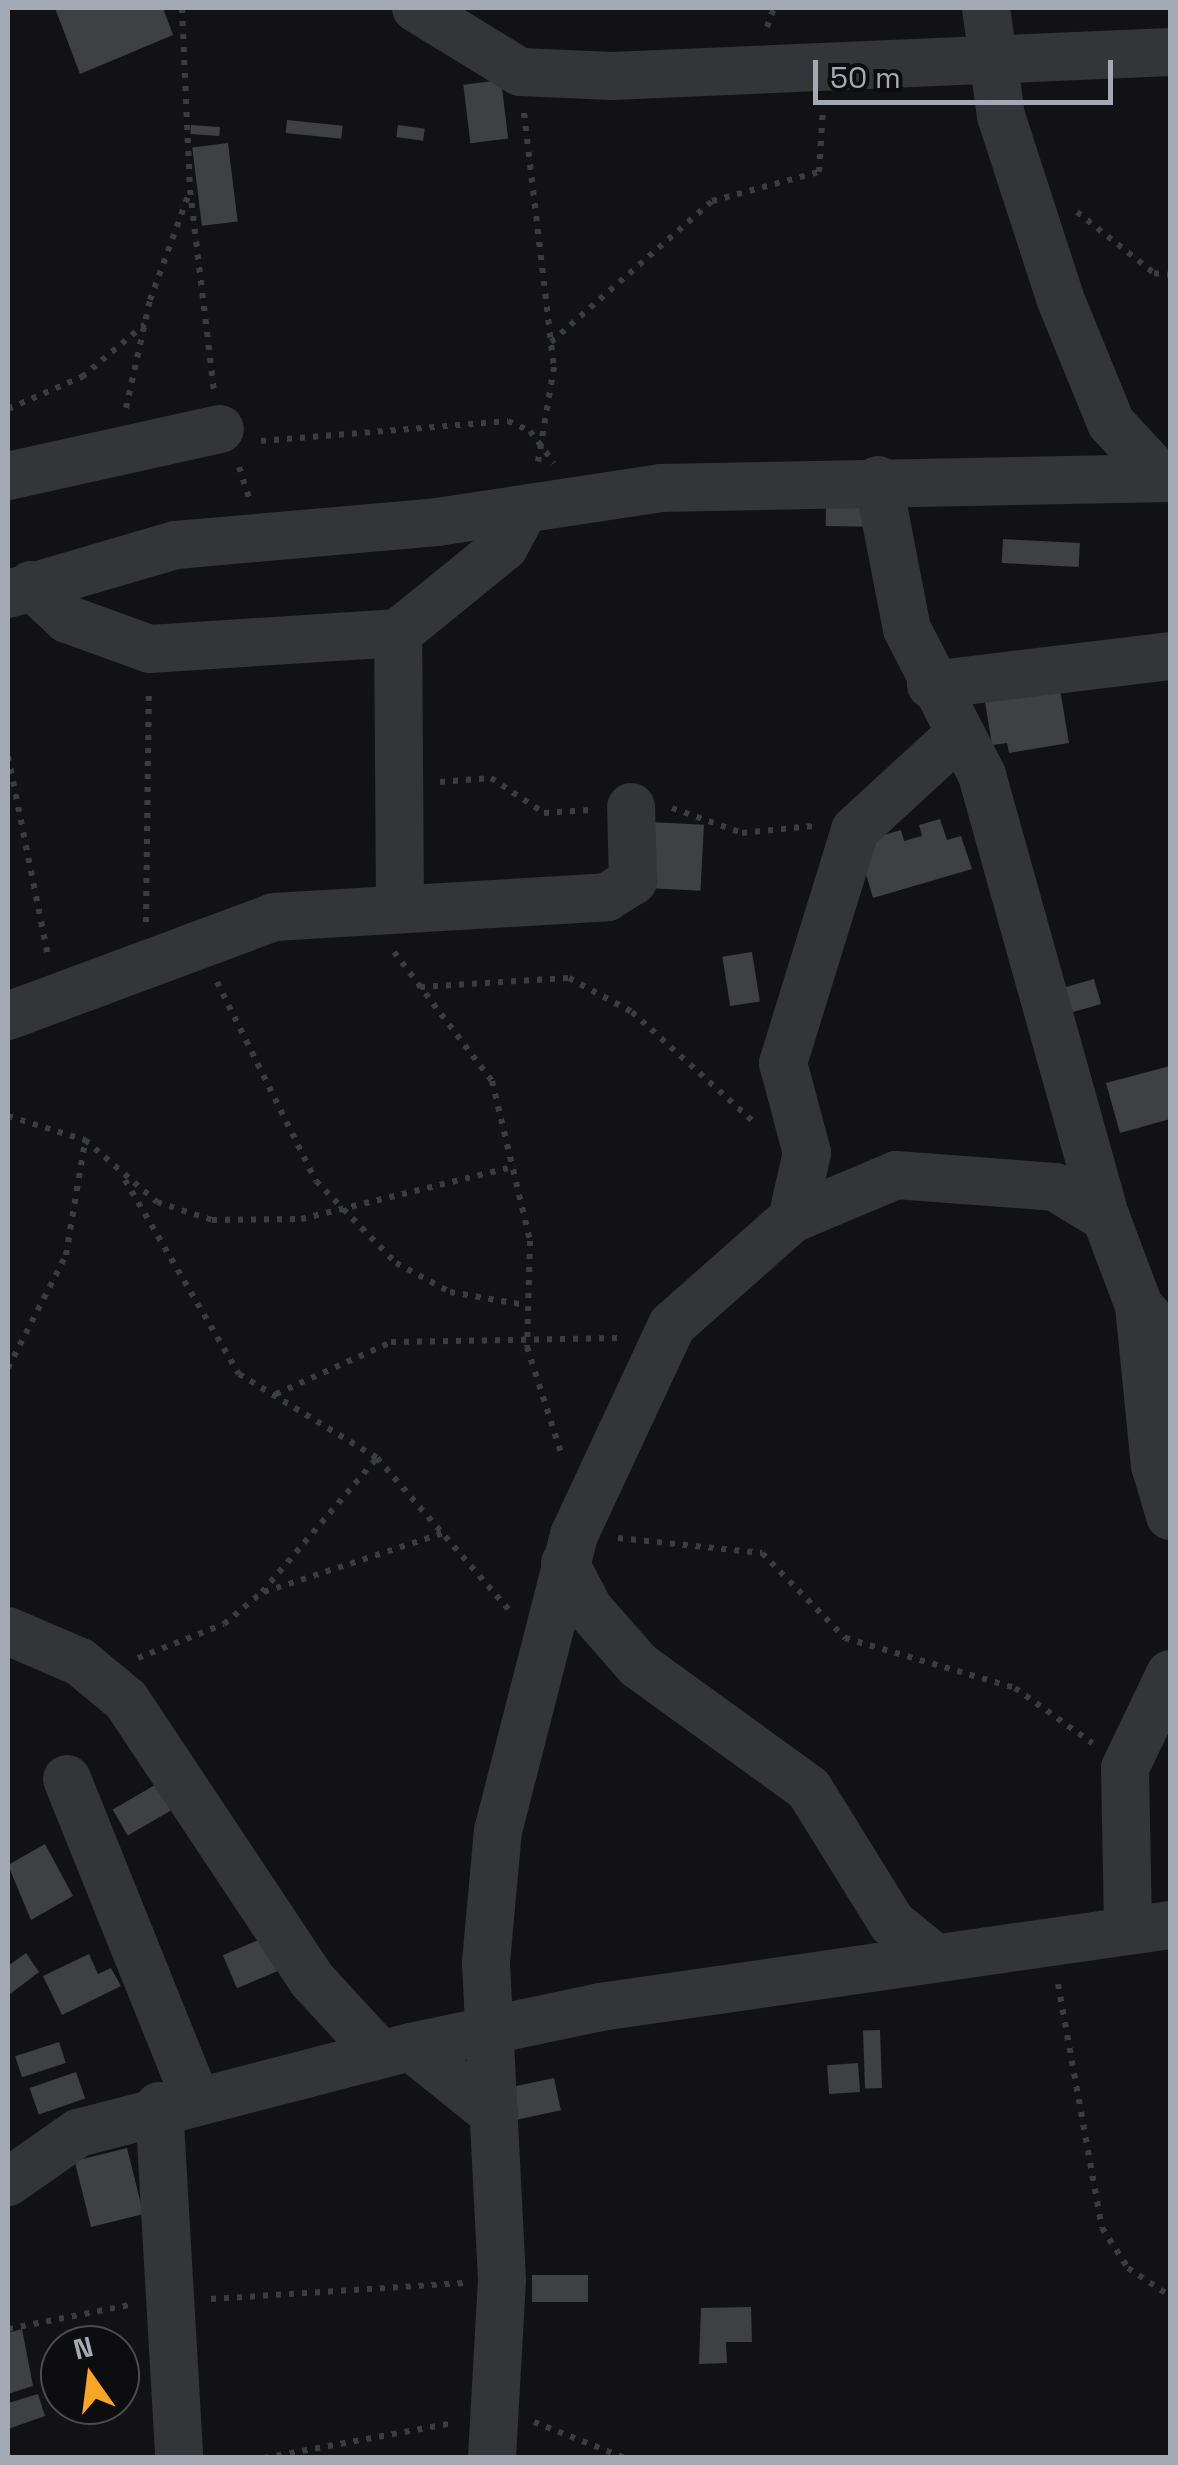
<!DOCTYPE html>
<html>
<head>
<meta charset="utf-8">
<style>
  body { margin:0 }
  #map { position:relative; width:1178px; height:2465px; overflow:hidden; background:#121214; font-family:"Space Grotesk",sans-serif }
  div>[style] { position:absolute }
  .building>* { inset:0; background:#3e4044; transform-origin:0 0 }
  .path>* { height:6px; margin-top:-3px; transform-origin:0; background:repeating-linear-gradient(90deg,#393c40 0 5px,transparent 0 13px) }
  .street>* { height:48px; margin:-24px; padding:0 24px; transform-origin:24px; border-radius:24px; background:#333539 }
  span { translate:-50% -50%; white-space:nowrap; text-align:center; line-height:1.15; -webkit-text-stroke:8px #0d0d0f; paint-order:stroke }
  .frame { position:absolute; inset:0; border:10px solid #a3aab5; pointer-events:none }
  .north { position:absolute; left:40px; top:2325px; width:100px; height:100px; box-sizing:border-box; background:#0d0d0f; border:2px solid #494c51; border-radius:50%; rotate:346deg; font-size:28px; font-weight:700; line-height:40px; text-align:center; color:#a3aab5 }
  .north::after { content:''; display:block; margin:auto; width:35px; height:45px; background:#f7a627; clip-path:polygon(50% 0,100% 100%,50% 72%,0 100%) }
  .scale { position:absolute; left:813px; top:60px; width:300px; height:45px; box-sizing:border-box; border:5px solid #a3aab5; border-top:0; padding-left:12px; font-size:30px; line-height:35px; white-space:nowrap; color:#a3aab5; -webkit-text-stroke:8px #0d0d0f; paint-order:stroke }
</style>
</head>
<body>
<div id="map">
  <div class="building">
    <i style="clip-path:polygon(55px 8px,163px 8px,173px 35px,80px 74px)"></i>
    <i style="left:501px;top:80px;width:59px;height:38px;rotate:83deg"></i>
    <i style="left:287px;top:120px;width:56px;height:13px;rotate:6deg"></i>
    <i style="left:191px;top:125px;width:29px;height:9px;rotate:4deg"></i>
    <i style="left:398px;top:125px;width:27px;height:12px;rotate:8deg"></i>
    <i style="left:228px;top:143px;width:79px;height:36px;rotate:83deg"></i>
    <i style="left:826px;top:507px;width:47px;height:19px;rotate:1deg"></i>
    <i style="left:1003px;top:539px;width:77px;height:24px;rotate:3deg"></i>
    <i style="clip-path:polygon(1060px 689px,1069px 743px,1009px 753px,1007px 743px,992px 745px,985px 702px)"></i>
    <i style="clip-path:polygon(940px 819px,947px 840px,961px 836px,972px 869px,873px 898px,857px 843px,901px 830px,904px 841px,922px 836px,919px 825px)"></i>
    <i style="left:650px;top:822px;width:54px;height:66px;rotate:3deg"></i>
    <i style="left:752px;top:952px;width:50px;height:30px;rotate:81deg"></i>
    <i style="left:1094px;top:979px;width:26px;height:41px;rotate:74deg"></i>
    <i style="clip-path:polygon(1170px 1066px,1170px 1119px,1120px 1133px,1106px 1083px)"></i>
    <i style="left:162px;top:1781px;width:30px;height:57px;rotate:60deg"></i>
    <i style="clip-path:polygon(45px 1844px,73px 1896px,31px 1920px,8px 1865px)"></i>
    <i style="left:268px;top:1936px;width:36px;height:49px;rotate:67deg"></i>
    <i style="clip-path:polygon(26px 1953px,39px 1972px,10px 1994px,8px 1966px)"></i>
    <i style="clip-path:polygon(89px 1954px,98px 1974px,111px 1968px,121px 1986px,62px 2015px,43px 1976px)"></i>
    <i style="left:880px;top:2030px;width:58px;height:17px;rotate:88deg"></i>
    <i style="left:59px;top:2042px;width:22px;height:46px;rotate:72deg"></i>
    <i style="left:858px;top:2063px;width:29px;height:31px;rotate:86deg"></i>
    <i style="left:76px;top:2072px;width:28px;height:49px;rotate:71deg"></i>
    <i style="left:554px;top:2078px;width:33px;height:51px;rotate:78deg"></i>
    <i style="left:127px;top:2148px;width:68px;height:54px;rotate:76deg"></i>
    <i style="left:588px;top:2275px;width:27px;height:56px;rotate:90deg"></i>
    <i style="clip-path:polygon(751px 2307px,752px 2342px,726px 2342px,727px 2363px,699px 2364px,701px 2308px)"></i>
    <i style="clip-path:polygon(22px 2329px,33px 2386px,8px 2394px,8px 2333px)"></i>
    <i style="clip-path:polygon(38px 2394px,45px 2416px,8px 2429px,8px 2403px)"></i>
  </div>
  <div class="path">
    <i style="left:182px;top:8px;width:182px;rotate:87.5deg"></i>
    <i style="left:190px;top:190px;width:201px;rotate:83.2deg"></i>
    <i style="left:767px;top:27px;width:20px;rotate:-70deg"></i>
    <i style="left:524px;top:113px;width:256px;rotate:83.3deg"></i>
    <i style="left:554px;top:367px;width:96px;rotate:99.6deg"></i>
    <i style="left:1077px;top:212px;width:98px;rotate:38.4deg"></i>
    <i style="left:1154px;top:273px;width:16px;rotate:7deg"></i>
    <i style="left:551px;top:342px;width:214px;rotate:-41.2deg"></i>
    <i style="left:712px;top:201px;width:111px;rotate:-15.2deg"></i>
    <i style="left:819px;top:172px;width:63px;rotate:-86.4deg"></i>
    <i style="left:126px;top:408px;width:111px;rotate:-77.5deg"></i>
    <i style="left:150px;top:300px;width:111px;rotate:-69.9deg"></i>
    <i style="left:8px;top:409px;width:81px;rotate:-23.4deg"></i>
    <i style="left:82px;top:377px;width:82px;rotate:-40.1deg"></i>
    <i style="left:261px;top:441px;width:248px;rotate:-4.6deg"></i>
    <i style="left:508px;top:421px;width:24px;rotate:24deg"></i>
    <i style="left:530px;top:431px;width:40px;rotate:53deg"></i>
    <i style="left:239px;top:467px;width:33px;rotate:72deg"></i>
    <i style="left:8px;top:756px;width:204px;rotate:78.7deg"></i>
    <i style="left:440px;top:782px;width:51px;rotate:-4.5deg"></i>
    <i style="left:491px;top:778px;width:64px;rotate:33.4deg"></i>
    <i style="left:544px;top:813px;width:46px;rotate:-3.7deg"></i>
    <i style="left:672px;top:808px;width:74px;rotate:19.7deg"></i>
    <i style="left:742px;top:833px;width:71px;rotate:-5.6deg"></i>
    <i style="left:146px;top:922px;width:232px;rotate:-89.3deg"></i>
    <i style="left:394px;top:952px;width:162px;rotate:52.8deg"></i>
    <i style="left:492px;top:1081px;width:164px;rotate:76.6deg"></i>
    <i style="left:530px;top:1241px;width:106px;rotate:91.6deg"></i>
    <i style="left:527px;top:1347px;width:114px;rotate:72.2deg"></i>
    <i style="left:217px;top:982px;width:222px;rotate:63.6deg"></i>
    <i style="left:316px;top:1181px;width:115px;rotate:45.7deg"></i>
    <i style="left:396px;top:1263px;width:61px;rotate:28.2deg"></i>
    <i style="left:450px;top:1292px;width:76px;rotate:9.8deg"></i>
    <i style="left:420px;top:987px;width:149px;rotate:-3.5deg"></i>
    <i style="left:569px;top:978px;width:72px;rotate:28.4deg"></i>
    <i style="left:632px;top:1012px;width:166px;rotate:42.1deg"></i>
    <i style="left:8px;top:1116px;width:81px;rotate:17.3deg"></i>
    <i style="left:85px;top:1140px;width:95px;rotate:40.7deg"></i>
    <i style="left:157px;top:1202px;width:58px;rotate:18.1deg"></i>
    <i style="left:212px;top:1220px;width:89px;rotate:-0.6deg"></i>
    <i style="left:301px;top:1219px;width:221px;rotate:-13.8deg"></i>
    <i style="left:125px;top:1180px;width:225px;rotate:59.6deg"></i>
    <i style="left:239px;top:1374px;width:162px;rotate:31.3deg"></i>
    <i style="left:377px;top:1458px;width:201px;rotate:49deg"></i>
    <i style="left:8px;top:1368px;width:127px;rotate:-62.8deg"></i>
    <i style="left:66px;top:1255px;width:116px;rotate:-80.5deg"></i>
    <i style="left:276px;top:1394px;width:126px;rotate:-24.3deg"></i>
    <i style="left:391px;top:1342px;width:229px;rotate:-1deg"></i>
    <i style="left:618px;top:1538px;width:145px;rotate:5.9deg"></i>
    <i style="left:762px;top:1553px;width:119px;rotate:45.7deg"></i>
    <i style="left:845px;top:1638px;width:177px;rotate:16.4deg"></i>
    <i style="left:1015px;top:1688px;width:95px;rotate:35.5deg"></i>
    <i style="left:264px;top:1592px;width:192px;rotate:-18.2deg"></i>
    <i style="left:138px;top:1658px;width:92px;rotate:-21.6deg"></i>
    <i style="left:224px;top:1624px;width:50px;rotate:-40.1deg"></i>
    <i style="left:262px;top:1592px;width:177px;rotate:-49.4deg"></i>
    <i style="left:1058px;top:1984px;width:248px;rotate:79.8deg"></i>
    <i style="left:1102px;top:2228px;width:48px;rotate:57deg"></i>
    <i style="left:1128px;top:2268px;width:50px;rotate:33.7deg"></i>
    <i style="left:211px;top:2299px;width:253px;rotate:-3.6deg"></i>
    <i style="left:8px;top:2329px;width:123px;rotate:-11.2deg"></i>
    <i style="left:534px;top:2422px;width:98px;rotate:21.6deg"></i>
    <i style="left:264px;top:2458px;width:192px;rotate:-10.5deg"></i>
  </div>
  <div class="street">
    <i style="left:416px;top:8px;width:122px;rotate:31.6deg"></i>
    <i style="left:520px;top:72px;width:92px;rotate:2.5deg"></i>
    <i style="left:612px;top:76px;width:559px;rotate:-2.46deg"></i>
    <i style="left:986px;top:8px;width:109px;rotate:82.1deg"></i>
    <i style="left:1001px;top:116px;width:191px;rotate:72deg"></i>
    <i style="left:1060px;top:298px;width:135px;rotate:67.8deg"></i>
    <i style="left:1111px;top:423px;width:75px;rotate:47.2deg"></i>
    <i style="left:8px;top:476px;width:217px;rotate:-12.5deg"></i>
    <i style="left:878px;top:480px;width:152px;rotate:79deg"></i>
    <i style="left:907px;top:629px;width:164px;rotate:62.8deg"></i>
    <i style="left:982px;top:775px;width:460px;rotate:74.4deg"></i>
    <i style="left:1106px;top:1218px;width:94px;rotate:69.4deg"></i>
    <i style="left:1139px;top:1306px;width:47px;rotate:48.5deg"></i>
    <i style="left:31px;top:585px;width:50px;rotate:43.4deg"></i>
    <i style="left:67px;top:619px;width:88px;rotate:19.9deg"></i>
    <i style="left:150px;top:649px;width:249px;rotate:-3.7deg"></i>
    <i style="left:8px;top:594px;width:175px;rotate:-16.3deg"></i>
    <i style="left:176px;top:545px;width:262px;rotate:-5deg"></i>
    <i style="left:437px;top:522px;width:227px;rotate:-8.6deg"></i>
    <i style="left:661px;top:488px;width:509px;rotate:-1.13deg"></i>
    <i style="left:931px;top:685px;width:241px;rotate:-6.9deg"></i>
    <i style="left:400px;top:903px;width:270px;rotate:-90.4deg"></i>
    <i style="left:398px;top:633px;width:136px;rotate:-39.1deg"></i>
    <i style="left:504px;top:547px;width:42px;rotate:-61.6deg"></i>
    <i style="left:8px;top:1016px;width:284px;rotate:-20.4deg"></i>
    <i style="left:274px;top:917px;width:334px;rotate:-3.4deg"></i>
    <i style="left:607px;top:897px;width:31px;rotate:-32deg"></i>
    <i style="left:633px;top:881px;width:74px;rotate:-91.5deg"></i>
    <i style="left:792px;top:1219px;width:68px;rotate:-77.2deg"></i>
    <i style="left:807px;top:1153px;width:93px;rotate:-104.9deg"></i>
    <i style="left:783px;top:1063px;width:244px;rotate:-72.8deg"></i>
    <i style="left:855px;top:830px;width:137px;rotate:-42.6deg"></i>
    <i style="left:1139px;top:1306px;width:160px;rotate:84.3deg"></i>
    <i style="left:1155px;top:1465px;width:53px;rotate:73.6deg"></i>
    <i style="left:565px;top:1563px;width:52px;rotate:62.4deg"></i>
    <i style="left:589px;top:1609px;width:74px;rotate:48.8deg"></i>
    <i style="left:638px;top:1665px;width:211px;rotate:35.9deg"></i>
    <i style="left:809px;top:1789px;width:158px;rotate:58.2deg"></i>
    <i style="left:892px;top:1923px;width:55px;rotate:39.1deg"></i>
    <i style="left:8px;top:1631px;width:78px;rotate:23.3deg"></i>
    <i style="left:80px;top:1662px;width:60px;rotate:39.6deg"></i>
    <i style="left:126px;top:1700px;width:336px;rotate:56.4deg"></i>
    <i style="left:312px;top:1980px;width:100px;rotate:47.4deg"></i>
    <i style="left:67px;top:1779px;width:343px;rotate:68.1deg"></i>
    <i style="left:1128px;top:1925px;width:157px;rotate:-91.1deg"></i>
    <i style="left:1125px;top:1768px;width:104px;rotate:-64.4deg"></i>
    <i style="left:411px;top:2047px;width:107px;rotate:38.9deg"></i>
    <i style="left:159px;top:2106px;width:353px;rotate:86.7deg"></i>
    <i style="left:8px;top:2182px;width:85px;rotate:-35deg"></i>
    <i style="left:78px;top:2133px;width:344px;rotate:-14.5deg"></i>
    <i style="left:411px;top:2047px;width:193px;rotate:-11.9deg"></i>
    <i style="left:600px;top:2007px;width:576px;rotate:-8.19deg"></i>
    <i style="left:492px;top:2458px;width:178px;rotate:-86.8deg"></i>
    <i style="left:502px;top:2280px;width:318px;rotate:-92.9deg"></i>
    <i style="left:486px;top:1962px;width:132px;rotate:-84.8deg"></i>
    <i style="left:498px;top:1831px;width:306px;rotate:-75.6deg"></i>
    <i style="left:574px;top:1535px;width:232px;rotate:-65deg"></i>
    <i style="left:672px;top:1325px;width:160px;rotate:-41.5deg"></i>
    <i style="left:792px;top:1219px;width:113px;rotate:-22.9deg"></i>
    <i style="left:896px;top:1175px;width:159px;rotate:4.3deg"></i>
    <i style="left:1055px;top:1187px;width:60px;rotate:31.3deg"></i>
  </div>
  <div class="frame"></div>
  <div class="north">N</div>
  <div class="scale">50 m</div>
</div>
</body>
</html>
